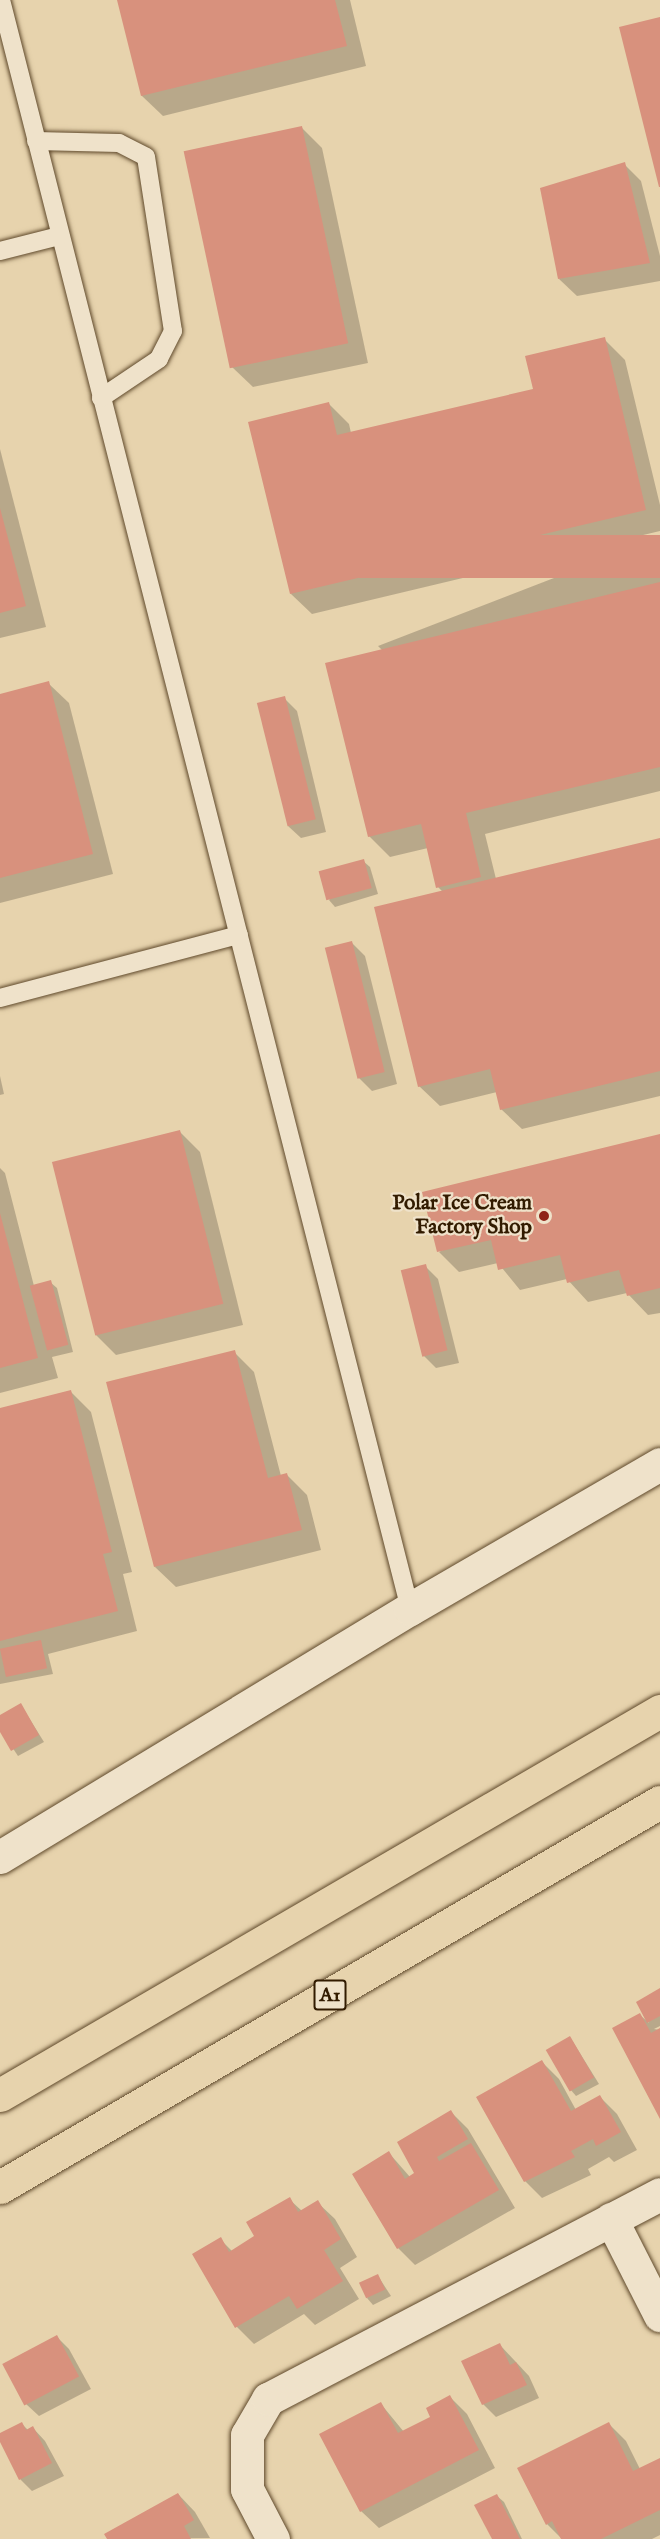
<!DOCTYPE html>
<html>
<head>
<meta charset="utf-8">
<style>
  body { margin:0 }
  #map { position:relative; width:660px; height:2539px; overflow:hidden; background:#e7d3ad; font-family:"IM FELL English",serif }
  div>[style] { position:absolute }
  .shadow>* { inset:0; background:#0003 }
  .building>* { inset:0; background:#d8917d; transform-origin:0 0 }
  .roads { filter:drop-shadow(0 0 2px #5f492b) drop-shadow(0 0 2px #5f492b) }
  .lane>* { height:18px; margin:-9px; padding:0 9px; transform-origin:9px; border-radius:9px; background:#efe2ca }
  .street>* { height:33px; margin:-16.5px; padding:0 16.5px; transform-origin:16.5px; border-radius:16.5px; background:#efe2ca }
  .highway>* { height:33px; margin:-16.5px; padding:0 16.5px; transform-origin:16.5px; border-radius:16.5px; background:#e7d3ad }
  .dots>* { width:16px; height:16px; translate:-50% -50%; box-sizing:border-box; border:3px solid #efe2ca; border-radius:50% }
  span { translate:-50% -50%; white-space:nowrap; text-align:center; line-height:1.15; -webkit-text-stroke:4.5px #efe2ca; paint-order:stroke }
  .shield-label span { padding:2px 4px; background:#efe2ca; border:2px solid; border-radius:4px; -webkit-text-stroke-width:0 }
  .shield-label { font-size:20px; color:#321b00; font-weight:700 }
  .poi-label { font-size:21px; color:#321b00; font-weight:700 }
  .right { translate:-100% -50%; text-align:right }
</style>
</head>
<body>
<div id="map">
  <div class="shadow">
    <i style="clip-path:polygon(118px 0,350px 0,366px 66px,163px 116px,142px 96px)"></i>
    <i style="clip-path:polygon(301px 127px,322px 148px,368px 363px,253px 387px,232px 367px)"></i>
    <i style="clip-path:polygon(624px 164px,641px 181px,660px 256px,660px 281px,577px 296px,559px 279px)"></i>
    <i style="clip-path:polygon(604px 339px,625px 360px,660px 505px,660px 531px,312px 614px,291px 594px,329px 404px,349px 424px,351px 433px,534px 390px)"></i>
    <i style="clip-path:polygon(0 449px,46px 627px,0 638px)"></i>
    <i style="clip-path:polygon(660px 537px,660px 791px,485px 834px,496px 879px,660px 840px,660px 1096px,522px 1129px,501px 1109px,497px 1092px,440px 1106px,419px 1086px,443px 892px,438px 887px,428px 848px,390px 857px,369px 836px,382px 650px,378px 646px)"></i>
    <i style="clip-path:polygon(48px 683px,69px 703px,113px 874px,0 903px,0 695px)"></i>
    <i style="clip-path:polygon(284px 698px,297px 711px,326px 832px,301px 838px,288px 826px)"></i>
    <i style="clip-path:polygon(363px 861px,370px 867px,378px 894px,335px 907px,329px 900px)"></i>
    <i style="clip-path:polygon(352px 943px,365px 956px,397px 1084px,372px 1091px,359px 1078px)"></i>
    <i style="clip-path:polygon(0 1076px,4px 1094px,0 1095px)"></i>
    <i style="clip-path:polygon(180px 1132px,200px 1152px,243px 1325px,116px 1355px,96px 1335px)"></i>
    <i style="clip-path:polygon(660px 1136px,660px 1313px,648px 1315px,627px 1293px,588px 1302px,567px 1279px,520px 1290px,498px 1263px,459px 1272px,439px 1252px)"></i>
    <i style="clip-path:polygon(0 1168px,5px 1173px,34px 1286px,50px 1282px,57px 1288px,73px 1352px,52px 1357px,58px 1378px,0 1393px)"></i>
    <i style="clip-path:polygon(425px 1266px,438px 1279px,459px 1363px,436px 1368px,424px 1356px)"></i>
    <i style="clip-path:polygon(234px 1352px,254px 1372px,281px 1476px,287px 1475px,307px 1495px,321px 1550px,176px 1587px,155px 1567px)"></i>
    <i style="clip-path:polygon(70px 1391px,91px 1412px,132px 1572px,123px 1574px,137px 1631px,48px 1654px,53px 1674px,0 1684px,0 1409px)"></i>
    <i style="clip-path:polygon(21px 1705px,44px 1742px,18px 1756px,0 1729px,0 1717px)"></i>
    <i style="clip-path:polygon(660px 1990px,660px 2026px,654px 2029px,660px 2030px,660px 2116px,640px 2015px,649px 2023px,638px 2002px)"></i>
    <i style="clip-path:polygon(570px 2037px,599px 2084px,576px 2096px,570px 2089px)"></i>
    <i style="clip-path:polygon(542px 2062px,559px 2079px,576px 2110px,600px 2097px,617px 2114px,637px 2150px,614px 2162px,609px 2157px,588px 2169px,591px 2175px,542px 2198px,525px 2181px)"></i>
    <i style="clip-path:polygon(451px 2112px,468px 2129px,515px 2208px,415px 2265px,398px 2248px,389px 2153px,410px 2177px,416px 2174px)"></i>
    <i style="clip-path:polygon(289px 2199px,302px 2211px,317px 2202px,335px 2219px,357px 2257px,340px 2268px,359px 2299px,315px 2325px,304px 2314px,254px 2344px,237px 2327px,220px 2239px,232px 2251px,256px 2237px)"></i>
    <i style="clip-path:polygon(378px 2276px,391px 2296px,373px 2305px,367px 2298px)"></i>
    <i style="clip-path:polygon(57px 2337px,69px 2349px,91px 2389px,39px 2416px,26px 2404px)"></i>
    <i style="clip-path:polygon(500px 2345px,529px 2376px,539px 2398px,496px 2417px,483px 2404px)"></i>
    <i style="clip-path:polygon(450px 2397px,467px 2414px,495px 2468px,379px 2528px,361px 2511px,381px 2404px,404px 2432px,432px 2417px)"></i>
    <i style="clip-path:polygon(22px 2424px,28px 2430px,33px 2428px,45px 2441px,64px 2476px,32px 2491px,20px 2479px,0 2439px,0 2434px)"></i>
    <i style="clip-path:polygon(609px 2424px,626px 2441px,640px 2469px,660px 2459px,660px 2535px,652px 2539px,562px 2539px,547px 2524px)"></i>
    <i style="clip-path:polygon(178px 2494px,195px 2512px,210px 2538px,108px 2539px)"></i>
    <i style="clip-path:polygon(497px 2496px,504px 2502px,522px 2539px,493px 2539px)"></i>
  </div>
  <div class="building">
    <i style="clip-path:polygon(117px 0,335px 0,347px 46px,141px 96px)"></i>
    <i style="clip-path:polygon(660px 17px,660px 187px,659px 187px,619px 27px)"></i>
    <i style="left:302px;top:126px;width:222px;height:121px;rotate:78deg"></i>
    <i style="clip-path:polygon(625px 162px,650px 263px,558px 279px,540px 188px)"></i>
    <i style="clip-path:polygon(605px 337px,646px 510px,290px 594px,248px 422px,329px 402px,337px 435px,533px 389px,525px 356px)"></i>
    <i style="clip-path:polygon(0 508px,26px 606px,0 613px)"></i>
    <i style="left:660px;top:535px;width:43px;height:301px;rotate:90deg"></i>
    <i style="clip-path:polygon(660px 582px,660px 767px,466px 813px,481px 877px,436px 888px,421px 824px,368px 837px,325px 663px)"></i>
    <i style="clip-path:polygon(49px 681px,93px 854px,0 878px,0 694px)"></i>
    <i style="left:285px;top:696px;width:127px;height:29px;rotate:76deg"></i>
    <i style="clip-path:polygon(660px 838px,660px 1071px,500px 1110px,490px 1069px,418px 1087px,374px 907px)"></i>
    <i style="left:364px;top:859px;width:30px;height:47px;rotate:75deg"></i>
    <i style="left:352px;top:941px;width:135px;height:28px;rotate:76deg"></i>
    <i style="left:180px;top:1130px;width:179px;height:132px;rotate:76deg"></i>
    <i style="clip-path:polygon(660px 1134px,660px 1288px,627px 1296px,619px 1270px,567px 1283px,560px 1255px,498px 1270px,491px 1240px,437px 1252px,422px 1192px)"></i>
    <i style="clip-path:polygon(0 1213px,38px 1358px,0 1368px)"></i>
    <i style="left:426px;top:1264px;width:89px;height:26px;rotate:76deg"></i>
    <i style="left:51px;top:1280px;width:67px;height:22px;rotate:75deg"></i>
    <i style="clip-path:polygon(235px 1350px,268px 1478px,287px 1473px,302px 1530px,154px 1567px,106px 1382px)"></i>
    <i style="clip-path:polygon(71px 1390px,112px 1552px,103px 1554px,118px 1611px,0 1641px,0 1408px)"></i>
    <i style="left:41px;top:1640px;width:29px;height:42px;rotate:78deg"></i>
    <i style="clip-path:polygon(21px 1703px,39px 1735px,11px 1751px,0 1732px,0 1715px)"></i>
    <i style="clip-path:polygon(660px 1988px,660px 2016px,647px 2023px,636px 2002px)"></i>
    <i style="clip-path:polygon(640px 2013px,651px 2033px,660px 2028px,660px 2119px,612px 2028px)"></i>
    <i style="left:570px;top:2036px;width:48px;height:28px;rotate:60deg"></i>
    <i style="clip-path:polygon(542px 2060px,571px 2111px,600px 2095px,621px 2132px,596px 2146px,593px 2139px,571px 2151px,575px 2157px,524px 2182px,476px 2097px)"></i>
    <i style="clip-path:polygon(451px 2110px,468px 2139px,437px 2157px,439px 2161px,471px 2143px,499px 2190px,397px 2249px,352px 2174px,389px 2151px,405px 2179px,414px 2173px,397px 2142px)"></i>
    <i style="clip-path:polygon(290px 2197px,298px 2212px,318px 2200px,341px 2239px,324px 2250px,343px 2281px,297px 2309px,289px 2296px,235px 2328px,192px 2254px,221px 2237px,229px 2252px,254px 2236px,246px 2222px)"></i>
    <i style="left:378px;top:2274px;width:17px;height:21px;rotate:65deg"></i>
    <i style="left:57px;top:2335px;width:47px;height:62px;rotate:62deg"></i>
    <i style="clip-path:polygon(500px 2343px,510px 2365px,516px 2362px,527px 2385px,482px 2405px,461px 2361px)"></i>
    <i style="clip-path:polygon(450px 2395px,479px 2450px,360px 2512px,319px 2434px,381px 2402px,398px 2433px,430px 2417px,426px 2408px)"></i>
    <i style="clip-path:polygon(22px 2422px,26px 2430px,33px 2426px,52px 2463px,19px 2480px,0 2442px,0 2433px)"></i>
    <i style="clip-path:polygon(609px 2422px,633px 2471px,660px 2458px,660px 2510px,601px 2539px,561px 2539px,552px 2521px,546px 2525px,517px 2468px)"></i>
    <i style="clip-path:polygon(178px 2493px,194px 2520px,184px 2526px,191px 2539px,107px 2539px,104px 2534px)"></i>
    <i style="clip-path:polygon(497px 2494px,520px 2539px,492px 2539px,474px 2505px)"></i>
  </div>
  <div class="roads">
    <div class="lane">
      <i style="left:1px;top:0;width:1660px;rotate:75.74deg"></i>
      <i style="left:36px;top:141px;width:83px;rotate:1.4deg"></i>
      <i style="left:119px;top:143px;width:30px;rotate:27deg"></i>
      <i style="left:146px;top:157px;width:176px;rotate:81.2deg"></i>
      <i style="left:173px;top:331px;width:31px;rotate:117deg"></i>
      <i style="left:159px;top:359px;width:70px;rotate:146.1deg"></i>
      <i style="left:0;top:251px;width:61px;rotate:-14.3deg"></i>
      <i style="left:0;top:998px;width:247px;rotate:-14.8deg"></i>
    </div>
    <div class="street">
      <i style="left:0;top:1857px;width:479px;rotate:-31.2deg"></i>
      <i style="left:410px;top:1609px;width:289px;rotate:-30.1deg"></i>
      <i style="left:611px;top:2219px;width:108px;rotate:63deg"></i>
      <i style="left:273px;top:2539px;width:56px;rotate:-117.5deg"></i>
      <i style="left:247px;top:2489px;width:54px;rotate:-90deg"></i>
      <i style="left:247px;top:2435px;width:42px;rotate:-59.7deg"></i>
      <i style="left:268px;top:2399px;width:442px;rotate:-27.6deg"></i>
    </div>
    <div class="highway">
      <i style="left:0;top:2095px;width:764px;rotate:-30.19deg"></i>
      <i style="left:0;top:2187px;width:764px;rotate:-30.26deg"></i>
    </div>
  </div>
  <div class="dots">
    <i style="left:544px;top:1216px;background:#8f2418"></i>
  </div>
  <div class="shield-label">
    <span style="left:330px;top:1995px">A1</span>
  </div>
  <div class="poi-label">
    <span class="right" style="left:532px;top:1216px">Polar Ice Cream<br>Factory Shop</span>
  </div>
</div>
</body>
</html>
